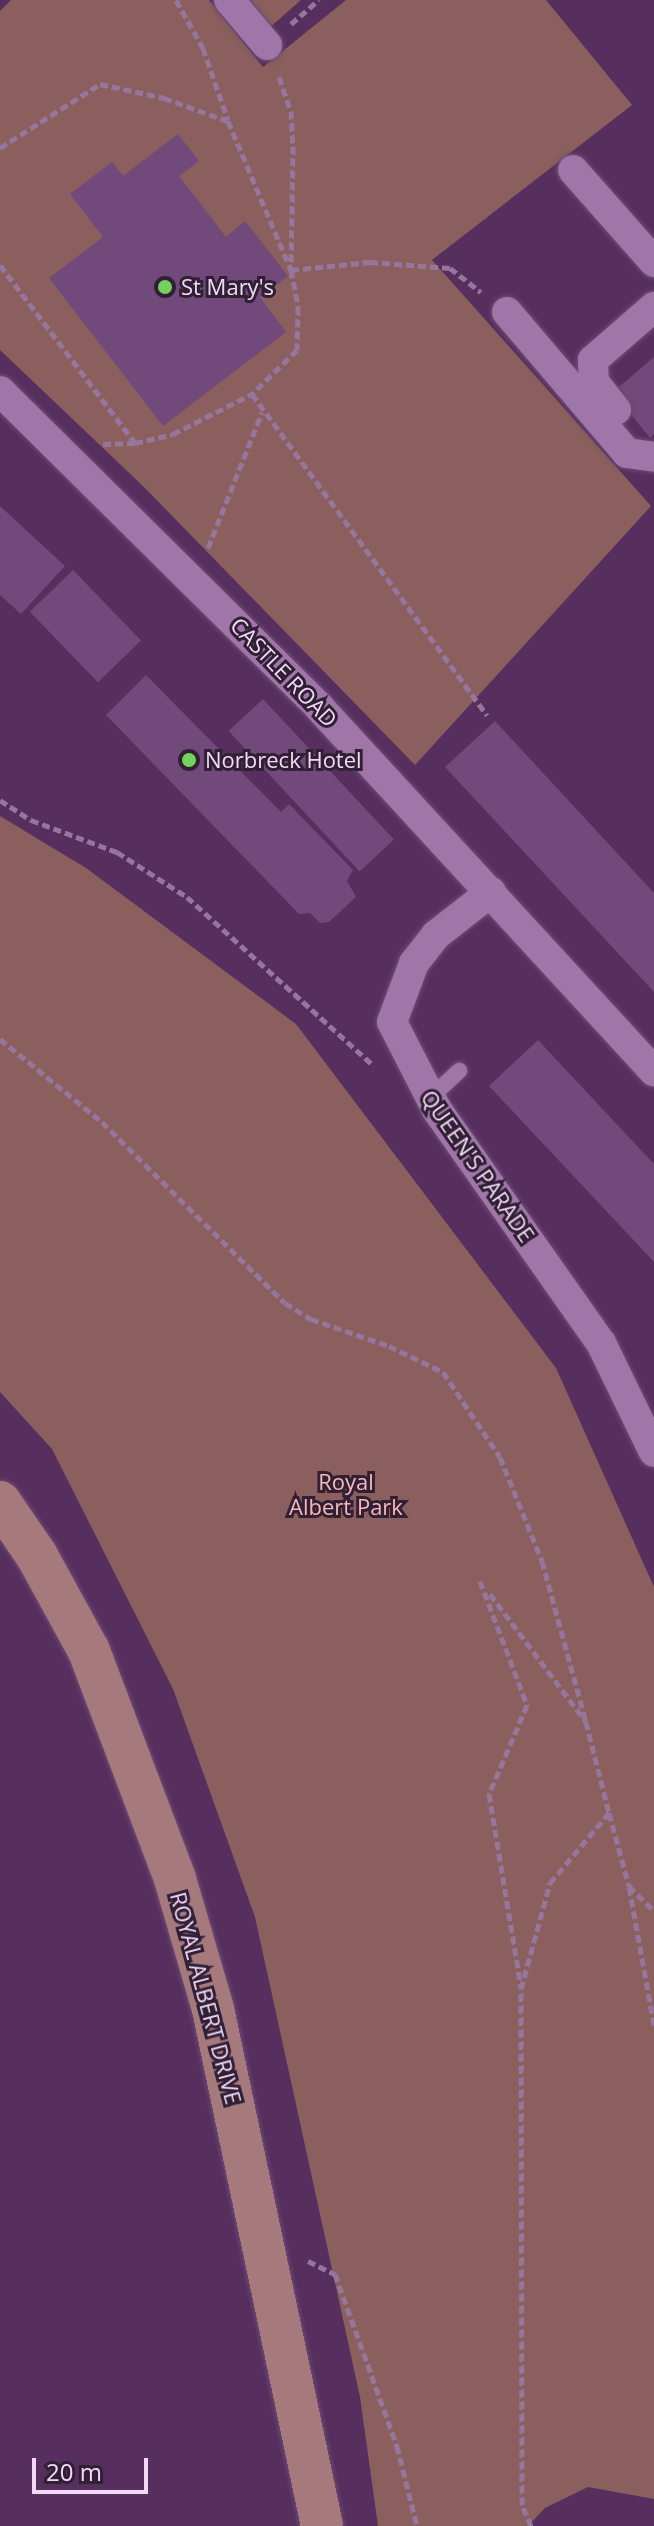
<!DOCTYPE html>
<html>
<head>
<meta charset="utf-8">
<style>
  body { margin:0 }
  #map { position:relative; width:654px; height:2526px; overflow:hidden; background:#562f5e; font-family:"Open Sans",sans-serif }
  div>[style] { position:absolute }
  .green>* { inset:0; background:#8a5f5e }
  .building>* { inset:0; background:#71497a; transform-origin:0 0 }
  .path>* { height:5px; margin-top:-2.5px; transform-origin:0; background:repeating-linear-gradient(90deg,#97769d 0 8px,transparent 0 12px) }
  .roads { filter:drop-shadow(0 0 2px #6e4b74) drop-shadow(0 0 2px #6e4b74) }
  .lane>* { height:16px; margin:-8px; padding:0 8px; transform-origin:8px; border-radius:8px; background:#a075a8 }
  .street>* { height:30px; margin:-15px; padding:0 15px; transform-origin:15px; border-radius:15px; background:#a075a8 }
  .secondary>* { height:42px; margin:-21px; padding:0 21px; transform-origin:21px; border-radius:21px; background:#a6797c }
  .dots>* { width:22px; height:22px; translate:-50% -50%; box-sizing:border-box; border:4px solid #312035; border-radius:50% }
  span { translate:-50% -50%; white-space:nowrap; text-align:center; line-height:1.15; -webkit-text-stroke:6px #312035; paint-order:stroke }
  .poi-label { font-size:22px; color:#f2daf6 }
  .left { translate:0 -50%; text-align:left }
  .street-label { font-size:22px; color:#f2daf6 }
  .park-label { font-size:22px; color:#f7b8b7 }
  .scale { position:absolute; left:32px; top:2458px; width:116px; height:36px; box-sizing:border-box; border:4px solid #f2daf6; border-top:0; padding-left:10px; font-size:24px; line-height:28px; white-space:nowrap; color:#f2daf6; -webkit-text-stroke:6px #312035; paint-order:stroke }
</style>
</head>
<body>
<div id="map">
  <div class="green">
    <i style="clip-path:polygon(11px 0,209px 0,263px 67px,346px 0,546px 0,632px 105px,432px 260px,651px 506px,415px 765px,144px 487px,0 350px,0 11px)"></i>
    <i style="clip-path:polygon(247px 0,301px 0,269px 28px)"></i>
    <i style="clip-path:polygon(0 816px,86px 868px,296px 1024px,556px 1368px,654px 1587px,654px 2499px,588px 2487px,545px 2508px,528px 2526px,378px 2526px,360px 2397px,255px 1917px,173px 1689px,52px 1449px,0 1392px)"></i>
  </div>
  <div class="building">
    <i style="clip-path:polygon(178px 134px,199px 161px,179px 176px,226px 237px,245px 221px,288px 276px,260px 297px,286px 332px,163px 426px,49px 278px,103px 237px,70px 194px,112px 162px,123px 176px)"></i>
    <i style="clip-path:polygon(654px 357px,654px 434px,650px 438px,613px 392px)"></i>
    <i style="clip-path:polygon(0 506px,65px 566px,21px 614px,0 595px)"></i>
    <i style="left:73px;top:570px;width:98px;height:60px;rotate:46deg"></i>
    <i style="clip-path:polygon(146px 675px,281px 812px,289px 804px,353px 870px,347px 881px,356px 897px,329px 922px,320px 923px,310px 913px,299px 914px,106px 715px)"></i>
    <i style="left:263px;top:699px;width:192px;height:47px;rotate:47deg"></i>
    <i style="clip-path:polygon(495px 721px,654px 893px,654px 992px,445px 767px)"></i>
    <i style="clip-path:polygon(538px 1040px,654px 1164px,654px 1262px,489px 1086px)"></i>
  </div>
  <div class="path">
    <i style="left:176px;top:0;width:55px;rotate:60.6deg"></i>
    <i style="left:203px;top:48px;width:76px;rotate:70.9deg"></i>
    <i style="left:291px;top:24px;width:37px;rotate:-41deg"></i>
    <i style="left:279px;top:77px;width:36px;rotate:71deg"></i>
    <i style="left:291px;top:111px;width:35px;rotate:87deg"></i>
    <i style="left:293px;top:146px;width:124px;rotate:90.9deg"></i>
    <i style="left:291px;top:270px;width:79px;rotate:-5.8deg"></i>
    <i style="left:370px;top:262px;width:80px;rotate:4.3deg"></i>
    <i style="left:450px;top:268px;width:39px;rotate:38deg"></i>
    <i style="left:0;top:148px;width:119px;rotate:-32.6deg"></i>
    <i style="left:100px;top:84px;width:66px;rotate:12.3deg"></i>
    <i style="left:164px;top:98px;width:68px;rotate:19.8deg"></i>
    <i style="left:228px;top:121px;width:162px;rotate:67.1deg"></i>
    <i style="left:291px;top:270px;width:38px;rotate:79deg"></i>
    <i style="left:298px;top:307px;width:43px;rotate:91.3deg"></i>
    <i style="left:297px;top:350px;width:63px;rotate:135.6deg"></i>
    <i style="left:0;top:265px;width:223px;rotate:52.8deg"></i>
    <i style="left:135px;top:443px;width:39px;rotate:-13deg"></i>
    <i style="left:173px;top:434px;width:89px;rotate:-26.9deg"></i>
    <i style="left:252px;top:394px;width:398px;rotate:53.8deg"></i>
    <i style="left:103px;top:444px;width:32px;rotate:-2deg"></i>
    <i style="left:208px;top:548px;width:146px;rotate:-68.3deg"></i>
    <i style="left:0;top:800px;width:37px;rotate:33deg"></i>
    <i style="left:31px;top:820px;width:92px;rotate:20.4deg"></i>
    <i style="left:117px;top:852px;width:83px;rotate:32.7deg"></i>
    <i style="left:187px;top:897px;width:252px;rotate:42.1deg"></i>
    <i style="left:0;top:1039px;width:132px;rotate:39.1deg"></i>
    <i style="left:102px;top:1122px;width:257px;rotate:44.7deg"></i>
    <i style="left:285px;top:1303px;width:31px;rotate:32deg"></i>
    <i style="left:311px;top:1319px;width:83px;rotate:19.1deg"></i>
    <i style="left:389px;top:1346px;width:60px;rotate:25.7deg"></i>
    <i style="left:443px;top:1372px;width:102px;rotate:56.2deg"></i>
    <i style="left:500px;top:1457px;width:112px;rotate:68deg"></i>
    <i style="left:542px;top:1561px;width:167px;rotate:74.7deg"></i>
    <i style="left:480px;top:1581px;width:133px;rotate:69.2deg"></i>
    <i style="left:527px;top:1705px;width:97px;rotate:113.1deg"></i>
    <i style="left:489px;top:1794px;width:197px;rotate:80.6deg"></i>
    <i style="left:490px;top:1594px;width:160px;rotate:53.1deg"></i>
    <i style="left:586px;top:1722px;width:94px;rotate:75.8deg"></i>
    <i style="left:654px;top:2025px;width:141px;rotate:-100.2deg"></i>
    <i style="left:629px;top:1886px;width:35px;rotate:45deg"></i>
    <i style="left:308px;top:2261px;width:30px;rotate:26deg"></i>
    <i style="left:335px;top:2274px;width:183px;rotate:70.2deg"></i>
    <i style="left:397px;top:2446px;width:82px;rotate:76deg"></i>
    <i style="left:531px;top:2526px;width:23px;rotate:-113deg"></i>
    <i style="left:522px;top:2505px;width:516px;rotate:-90.11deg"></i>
    <i style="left:521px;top:1989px;width:110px;rotate:-74.7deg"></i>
    <i style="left:550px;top:1883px;width:92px;rotate:-49.9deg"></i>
    <i style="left:609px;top:1813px;width:76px;rotate:74.7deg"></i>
  </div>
  <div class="roads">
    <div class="lane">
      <i style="left:430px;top:1098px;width:40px;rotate:-43deg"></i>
    </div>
    <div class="street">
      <i style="left:229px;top:0;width:59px;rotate:49.8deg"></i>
      <i style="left:573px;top:170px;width:123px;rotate:48.6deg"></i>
      <i style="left:507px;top:312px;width:185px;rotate:49.6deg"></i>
      <i style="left:627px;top:453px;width:27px;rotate:8deg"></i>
      <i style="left:0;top:391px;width:449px;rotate:44.7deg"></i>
      <i style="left:319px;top:707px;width:495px;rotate:47.4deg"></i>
      <i style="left:616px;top:410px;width:36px;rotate:-128deg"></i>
      <i style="left:594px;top:382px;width:22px;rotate:-93deg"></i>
      <i style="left:593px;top:360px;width:81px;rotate:-41deg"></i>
      <i style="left:491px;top:892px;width:70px;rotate:142deg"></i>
      <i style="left:436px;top:935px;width:36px;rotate:128deg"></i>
      <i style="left:414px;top:963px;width:63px;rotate:110.4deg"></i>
      <i style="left:392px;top:1022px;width:99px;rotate:62.9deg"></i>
      <i style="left:437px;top:1110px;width:285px;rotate:54.9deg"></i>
      <i style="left:601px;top:1343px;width:121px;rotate:64.1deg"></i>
    </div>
    <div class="secondary">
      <i style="left:0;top:1502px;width:65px;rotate:55.6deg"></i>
      <i style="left:37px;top:1556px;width:108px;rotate:61.3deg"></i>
      <i style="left:89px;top:1651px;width:244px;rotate:69.3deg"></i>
      <i style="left:175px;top:1879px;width:135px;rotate:73.7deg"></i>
      <i style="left:213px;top:2009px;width:528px;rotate:78.09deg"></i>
    </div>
  </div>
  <div class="dots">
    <i style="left:165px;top:287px;background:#71d35e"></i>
    <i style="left:189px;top:760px;background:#71d35e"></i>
  </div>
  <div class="poi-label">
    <span class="left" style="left:181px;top:287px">St Mary's</span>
    <span class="left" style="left:205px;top:760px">Norbreck Hotel</span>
  </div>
  <div class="street-label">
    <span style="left:284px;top:672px;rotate:46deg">CASTLE ROAD</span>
    <span style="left:478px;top:1166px;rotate:55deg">QUEEN'S PARADE</span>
    <span style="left:206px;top:1998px;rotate:75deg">ROYAL ALBERT DRIVE</span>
  </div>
  <div class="park-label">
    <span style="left:346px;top:1494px">Royal<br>Albert Park</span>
  </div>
  <div class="scale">20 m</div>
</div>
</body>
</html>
